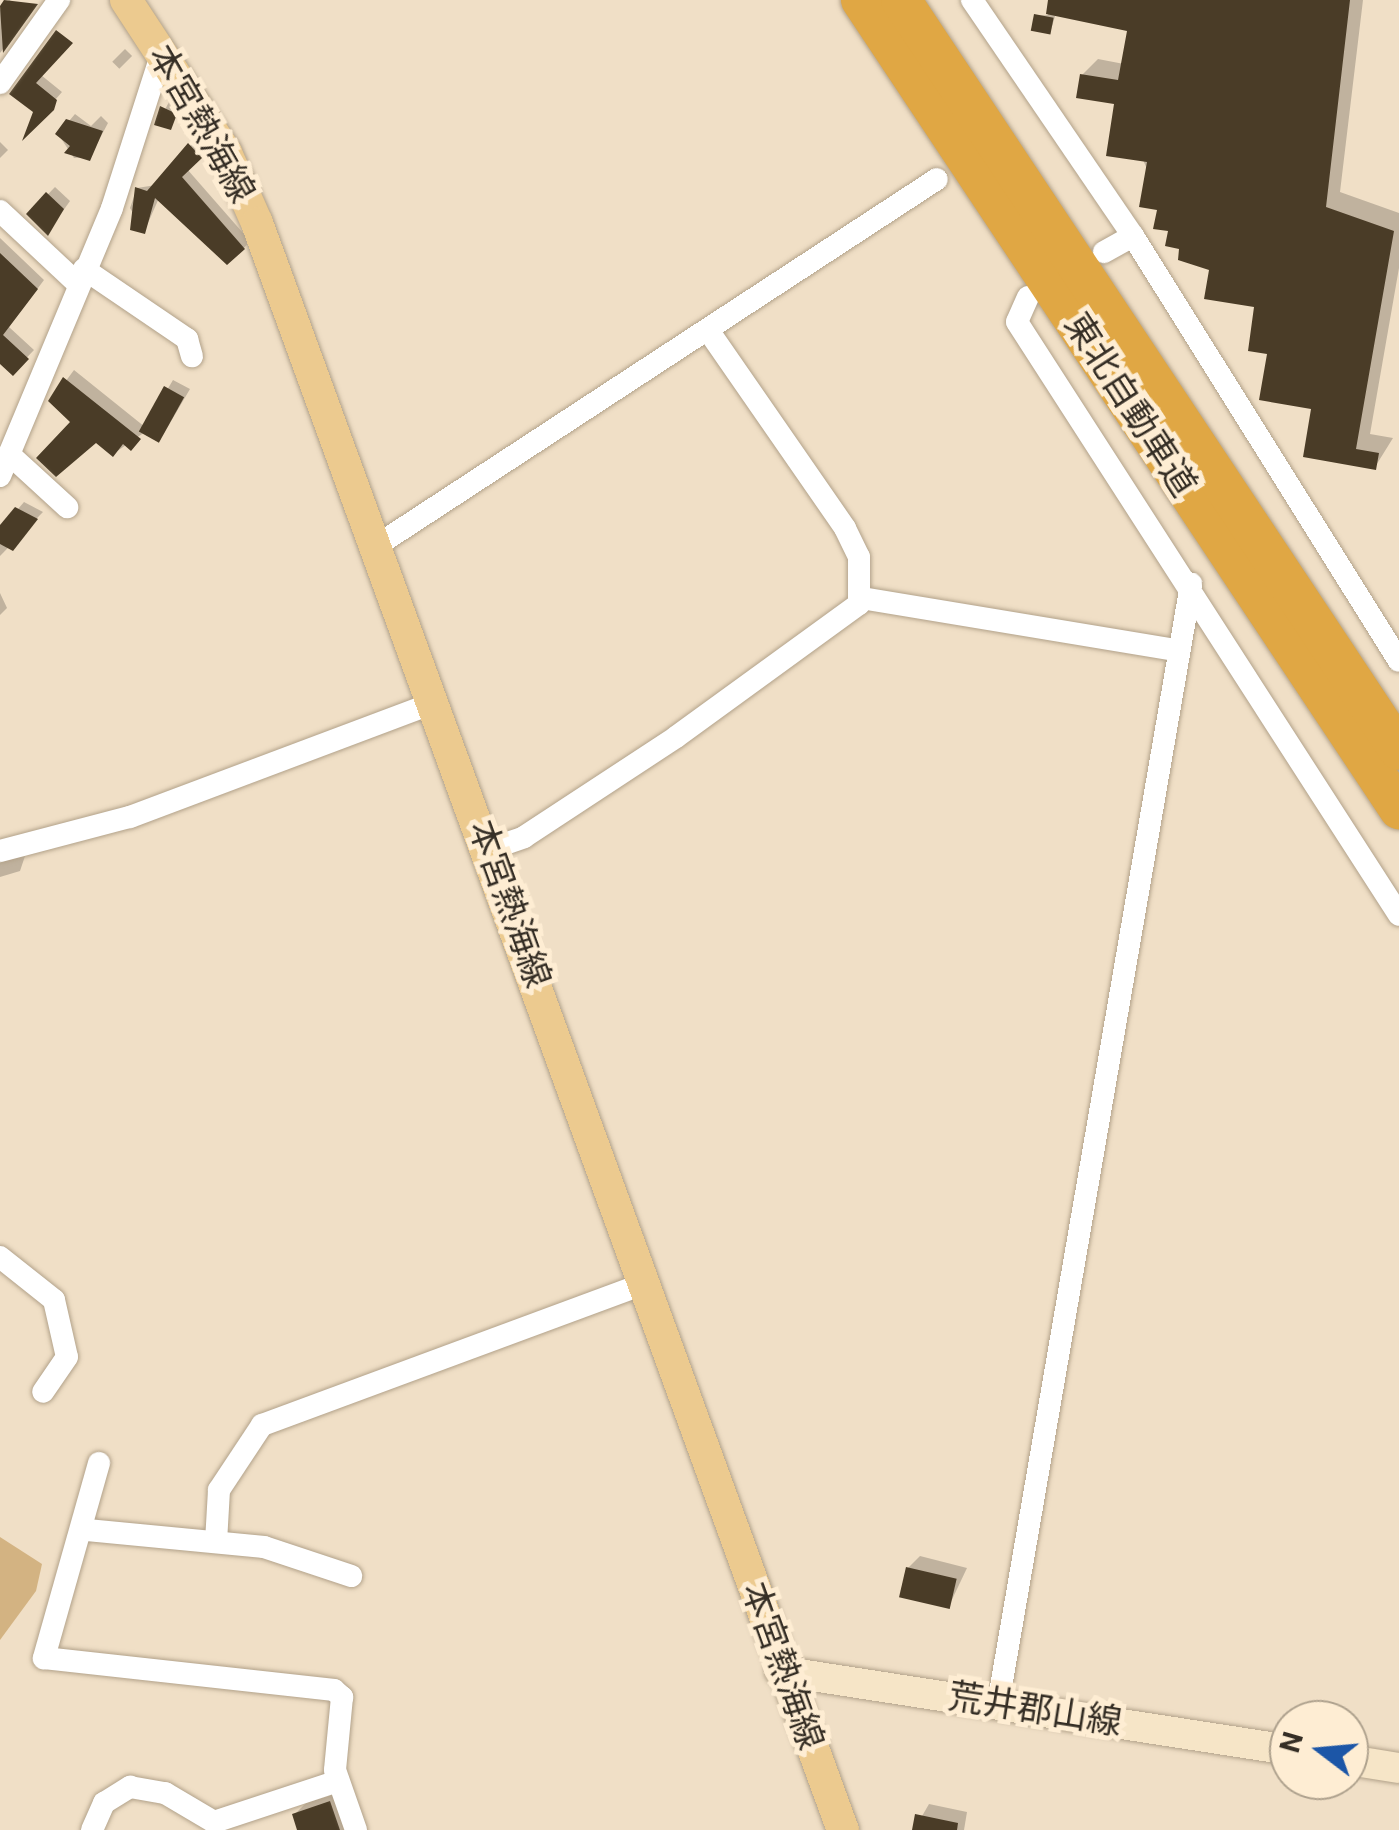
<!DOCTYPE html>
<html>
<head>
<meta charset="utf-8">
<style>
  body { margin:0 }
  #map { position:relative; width:1399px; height:1830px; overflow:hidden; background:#f0dfc6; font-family:Roboto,"Noto Sans JP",sans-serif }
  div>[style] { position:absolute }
  .green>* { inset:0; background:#d3b382 }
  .shadow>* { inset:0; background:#0003; transform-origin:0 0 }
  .building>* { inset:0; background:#4a3c27; transform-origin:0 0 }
  .roads { filter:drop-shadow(0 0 2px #b2a28a) drop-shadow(0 0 2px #b2a28a) }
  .street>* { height:22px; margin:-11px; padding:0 11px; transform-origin:11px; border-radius:11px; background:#fff }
  .secondary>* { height:30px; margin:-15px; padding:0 15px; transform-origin:15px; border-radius:15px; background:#f6e5c7 }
  .primary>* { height:32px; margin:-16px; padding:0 16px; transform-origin:16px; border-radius:16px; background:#ecca8f }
  .highway>* { height:40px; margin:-20px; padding:0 20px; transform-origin:20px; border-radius:20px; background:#e0a744 }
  span { translate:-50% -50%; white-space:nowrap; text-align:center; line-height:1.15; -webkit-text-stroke:10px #feedd3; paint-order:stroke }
  .street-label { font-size:35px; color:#352e25 }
  .north { position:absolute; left:1269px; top:1700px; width:100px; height:100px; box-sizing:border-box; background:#feedd3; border:2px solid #aea18d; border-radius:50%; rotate:286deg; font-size:28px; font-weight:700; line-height:40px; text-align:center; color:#352e25 }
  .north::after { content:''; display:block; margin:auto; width:35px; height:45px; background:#1c56a7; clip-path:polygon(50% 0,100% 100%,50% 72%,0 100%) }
</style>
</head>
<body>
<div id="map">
  <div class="green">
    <i style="clip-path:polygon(0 1537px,42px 1564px,36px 1591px,0 1640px)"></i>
  </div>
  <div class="shadow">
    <i style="clip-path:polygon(9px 0,32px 12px,0 53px,0 10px)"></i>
    <i style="clip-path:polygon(1051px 0,1363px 0,1340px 192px,1399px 213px,1399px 268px,1370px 434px,1393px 438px,1375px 467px,1306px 455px,1314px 407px,1270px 352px,1256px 305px,1182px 247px,1117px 102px,1082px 75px,1098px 59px,1124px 64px,1129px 29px,1056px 13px,1050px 33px,1036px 16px,1048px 15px)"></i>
    <i style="left:125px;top:49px;width:10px;height:18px;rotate:45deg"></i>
    <i style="clip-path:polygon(41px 75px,62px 92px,28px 131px,36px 111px,13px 94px)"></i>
    <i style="clip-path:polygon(170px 100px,182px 106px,170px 127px,158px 123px)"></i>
    <i style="clip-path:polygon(75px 114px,91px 126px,101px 116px,108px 123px,90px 157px,74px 158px,58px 134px)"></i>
    <i style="clip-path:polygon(197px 138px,207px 149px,187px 169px,250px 241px,244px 248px,159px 198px,144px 232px,130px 208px,137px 188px,156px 185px)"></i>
    <i style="clip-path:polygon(0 142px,8px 150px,0 158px)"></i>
    <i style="clip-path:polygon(55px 187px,70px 201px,48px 232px,29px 214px)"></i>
    <i style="clip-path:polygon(0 238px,44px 280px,9px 327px,34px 350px,13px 372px,0 361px)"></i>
    <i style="clip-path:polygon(74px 370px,145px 427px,173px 380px,190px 389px,160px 440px,145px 432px,113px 454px,51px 401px)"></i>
    <i style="clip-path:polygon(24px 502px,43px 512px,0 556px,0 530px)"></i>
    <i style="clip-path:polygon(0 593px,7px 608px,0 615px)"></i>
    <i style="clip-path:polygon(25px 856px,20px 871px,0 877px,0 861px)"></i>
    <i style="clip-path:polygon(920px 1556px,967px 1568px,948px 1608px,908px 1568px)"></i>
    <i style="clip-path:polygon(342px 1792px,355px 1830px,300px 1830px,294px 1815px,306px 1803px)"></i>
    <i style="clip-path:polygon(929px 1804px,967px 1812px,964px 1830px,914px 1830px)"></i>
  </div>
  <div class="building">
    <i style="clip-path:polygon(4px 0,38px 4px,3px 53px,0 6px)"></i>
    <i style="clip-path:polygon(1048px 0,1350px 0,1326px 207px,1394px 231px,1356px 449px,1379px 453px,1376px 470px,1303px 457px,1311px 409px,1259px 400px,1267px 354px,1248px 351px,1254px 307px,1204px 299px,1209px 270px,1178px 260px,1179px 249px,1165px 246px,1168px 231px,1153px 229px,1157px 210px,1139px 207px,1147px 162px,1106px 156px,1114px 104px,1076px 98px,1080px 74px,1118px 80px,1127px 31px,1046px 14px)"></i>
    <i style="left:1034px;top:14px;width:20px;height:17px;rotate:11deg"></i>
    <i style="clip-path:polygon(56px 30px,73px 43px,36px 83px,57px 100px,54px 110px,22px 141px,33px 112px,9px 94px)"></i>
    <i style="clip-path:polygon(160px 106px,177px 114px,171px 130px,154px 125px)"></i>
    <i style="clip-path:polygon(66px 119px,103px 131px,90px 161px,64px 153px,70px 146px,55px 134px)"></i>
    <i style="clip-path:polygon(188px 143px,202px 158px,182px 177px,245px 249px,227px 265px,155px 198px,145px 234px,130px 230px,135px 187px,147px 191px)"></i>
    <i style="clip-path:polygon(46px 192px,64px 209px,48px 236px,26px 214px)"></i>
    <i style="clip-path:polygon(0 253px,38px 289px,3px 335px,29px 359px,13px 376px,0 364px)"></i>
    <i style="clip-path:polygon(63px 377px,141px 439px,131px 451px,123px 444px,113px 457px,96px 443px,56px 477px,36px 458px,70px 422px,48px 401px)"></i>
    <i style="left:164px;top:386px;width:23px;height:52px;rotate:29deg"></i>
    <i style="clip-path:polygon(15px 507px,38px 519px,13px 551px,0 544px,0 525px)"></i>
    <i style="left:906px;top:1567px;width:52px;height:31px;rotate:13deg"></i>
    <i style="clip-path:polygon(330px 1801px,340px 1830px,297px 1830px,292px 1814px)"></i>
    <i style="clip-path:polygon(915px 1814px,958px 1823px,957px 1830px,912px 1830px)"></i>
  </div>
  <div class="roads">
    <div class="street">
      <i style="left:972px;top:0;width:286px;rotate:55.7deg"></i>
      <i style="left:1133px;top:236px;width:501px;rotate:57.96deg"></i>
      <i style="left:0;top:83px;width:102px;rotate:-54.6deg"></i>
      <i style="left:0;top:211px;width:105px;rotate:43.1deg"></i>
      <i style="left:1104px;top:252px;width:33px;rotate:-29deg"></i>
      <i style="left:84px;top:269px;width:125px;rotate:34.2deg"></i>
      <i style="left:187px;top:339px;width:18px;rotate:74deg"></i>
      <i style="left:1028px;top:297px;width:27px;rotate:114deg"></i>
      <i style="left:1017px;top:322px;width:705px;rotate:57.21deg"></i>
      <i style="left:9px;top:454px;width:79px;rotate:42.4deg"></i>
      <i style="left:0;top:476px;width:290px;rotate:-67.3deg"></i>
      <i style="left:112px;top:208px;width:164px;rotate:-72.2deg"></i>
      <i style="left:376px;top:546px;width:670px;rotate:-33.19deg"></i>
      <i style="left:861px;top:598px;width:319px;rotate:9.4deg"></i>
      <i style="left:490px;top:849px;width:36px;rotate:-19deg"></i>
      <i style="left:524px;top:837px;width:182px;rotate:-33.3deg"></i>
      <i style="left:676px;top:737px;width:226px;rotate:-36deg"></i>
      <i style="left:859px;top:604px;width:47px;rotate:-90deg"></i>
      <i style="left:859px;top:557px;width:32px;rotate:-116deg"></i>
      <i style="left:845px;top:528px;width:241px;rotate:-124.7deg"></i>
      <i style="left:0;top:851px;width:134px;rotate:-14.7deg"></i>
      <i style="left:130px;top:817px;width:325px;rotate:-20.6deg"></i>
      <i style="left:0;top:1257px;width:69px;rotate:38.5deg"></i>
      <i style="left:54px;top:1300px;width:58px;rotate:77.2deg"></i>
      <i style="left:67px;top:1357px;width:42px;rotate:124.4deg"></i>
      <i style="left:99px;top:1463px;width:203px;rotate:105.8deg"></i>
      <i style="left:44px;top:1658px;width:292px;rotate:6.3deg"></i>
      <i style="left:334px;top:1690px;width:11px;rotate:41deg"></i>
      <i style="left:342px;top:1697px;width:73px;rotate:95.5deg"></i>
      <i style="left:335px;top:1770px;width:64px;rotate:70.7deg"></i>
      <i style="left:87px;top:1530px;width:178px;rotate:5.5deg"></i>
      <i style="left:264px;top:1547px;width:92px;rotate:18.4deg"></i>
      <i style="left:216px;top:1542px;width:52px;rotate:-86.7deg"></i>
      <i style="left:219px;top:1490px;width:78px;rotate:-56.5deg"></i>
      <i style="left:262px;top:1425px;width:408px;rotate:-20.3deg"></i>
      <i style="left:998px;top:1704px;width:1137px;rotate:-80.22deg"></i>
      <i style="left:92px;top:1830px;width:30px;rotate:-66deg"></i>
      <i style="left:104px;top:1803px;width:31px;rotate:-32deg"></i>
      <i style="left:130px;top:1787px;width:36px;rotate:10deg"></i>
      <i style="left:165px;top:1793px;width:57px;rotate:30.6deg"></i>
      <i style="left:214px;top:1822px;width:131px;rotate:-18.3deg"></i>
    </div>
    <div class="secondary">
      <i style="left:780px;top:1671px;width:515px;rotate:8.82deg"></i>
      <i style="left:1349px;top:1760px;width:51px;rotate:9.1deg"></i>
    </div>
    <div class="primary">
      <i style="left:126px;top:0;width:183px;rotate:56.8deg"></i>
      <i style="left:226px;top:153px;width:77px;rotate:66.1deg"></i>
      <i style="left:257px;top:223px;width:1711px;rotate:69.97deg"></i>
    </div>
    <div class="highway">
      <i style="left:861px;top:0;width:972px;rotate:56.38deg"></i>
      <i style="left:901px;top:0;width:900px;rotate:56.42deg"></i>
    </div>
  </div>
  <div class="street-label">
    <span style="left:201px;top:124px;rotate:60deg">本宮熱海線</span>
    <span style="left:1130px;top:405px;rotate:57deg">東北自動車道</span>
    <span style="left:509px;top:904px;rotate:70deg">本宮熱海線</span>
    <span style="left:782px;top:1666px;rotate:70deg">本宮熱海線</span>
    <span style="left:1035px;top:1710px;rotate:9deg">荒井郡山線</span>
  </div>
  <div class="north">N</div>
</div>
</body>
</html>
